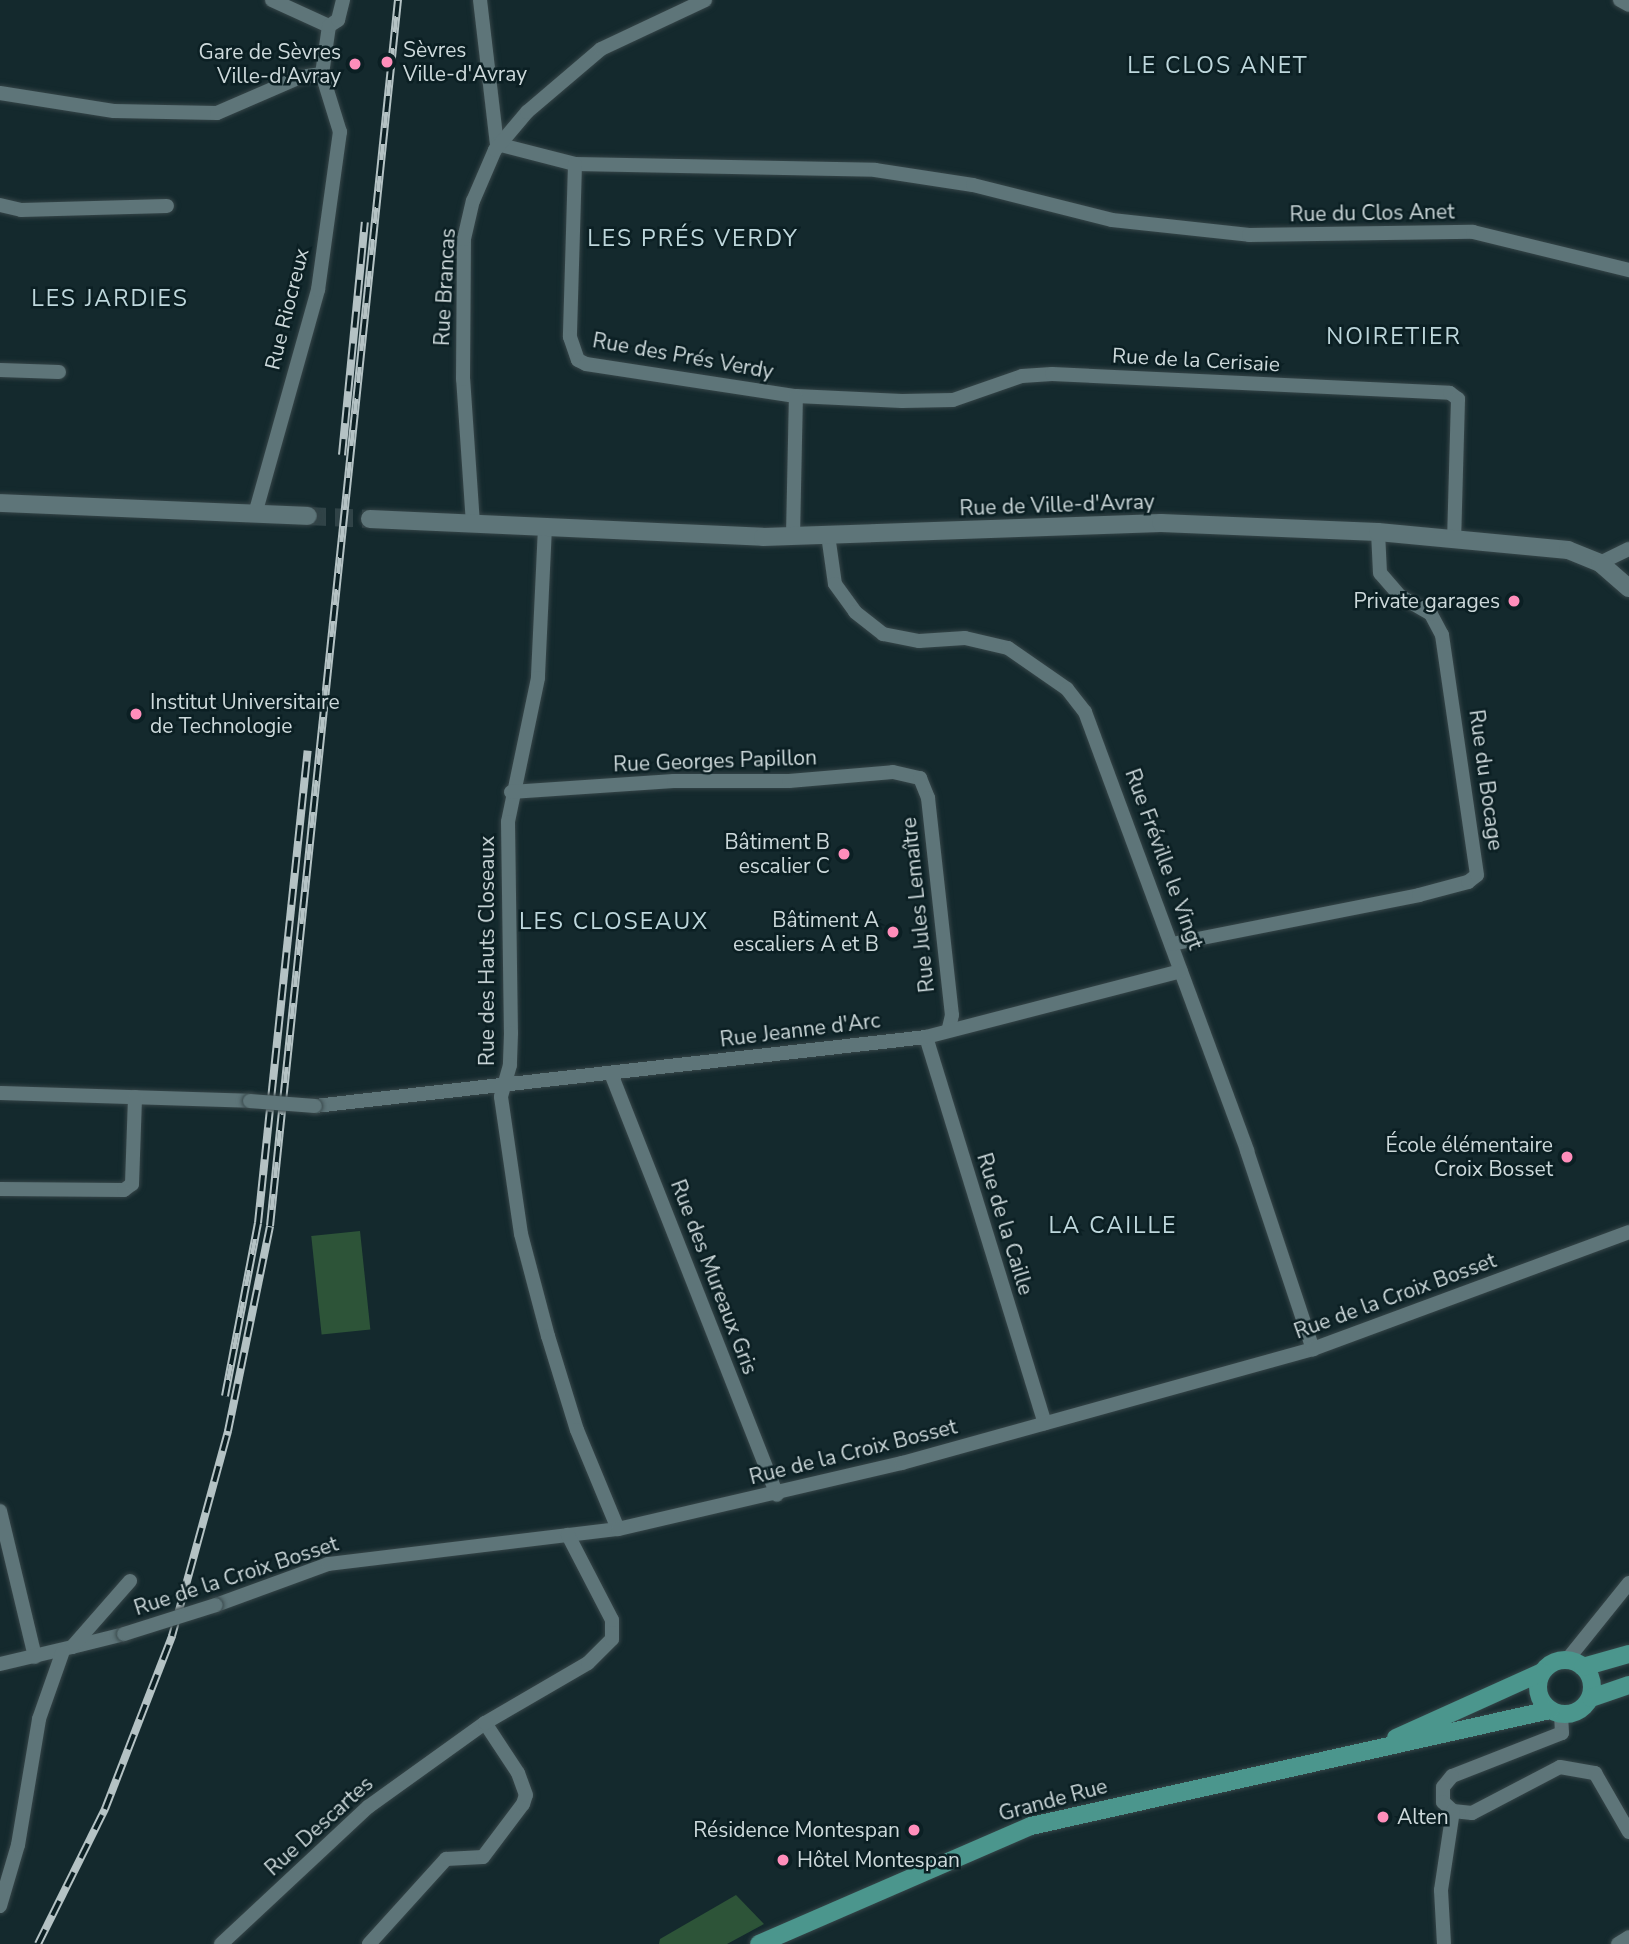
<!DOCTYPE html>
<html>
<head>
<meta charset="utf-8">
<style>
  body { margin:0 }
  #map { position:relative; width:1629px; height:1944px; overflow:hidden; background:#14292d; font-family:"Nunito Sans",sans-serif }
  div>[style] { position:absolute }
  .green>* { inset:0; background:#2d5438; transform-origin:0 0 }
  .secondary-tunnel>* { height:18px; margin-top:-9px; transform-origin:0; background:repeating-linear-gradient(90deg,#304347 0 18px,transparent 0 27px) }
  .roads { filter:drop-shadow(0 0 2px #364548) drop-shadow(0 0 2px #364548) }
  .street>* { height:14px; margin:-7px; padding:0 7px; transform-origin:7px; border-radius:7px; background:#5e7579 }
  .secondary>* { height:18px; margin:-9px; padding:0 9px; transform-origin:9px; border-radius:9px; background:#5e7579 }
  .primary>* { height:18px; margin:-9px; padding:0 9px; transform-origin:9px; border-radius:9px; background:#4b968d }
  .primary>.ring { margin:-9px; padding:0; box-sizing:content-box; background:none; border:18px solid #4b968d; border-radius:50% }
  .rail>* { height:8px; margin-top:-4px; transform-origin:0; background:repeating-linear-gradient(90deg,#0b1f23 0 16px,#b4c2c4 0 32px); box-sizing:border-box; border-block:2px solid #b4c2c4 }
  .bridges { filter:drop-shadow(0 0 2px #364548) drop-shadow(0 0 2px #364548) }
  .street-bridge>* { height:14px; margin:-7px; padding:0 7px; transform-origin:7px; border-radius:7px; background:#5e7579 }
  .dots>* { width:19px; height:19px; translate:-50% -50%; box-sizing:border-box; border:4px solid #0b1f23; border-radius:50% }
  span { translate:-50% -50%; white-space:nowrap; text-align:center; line-height:1.15; -webkit-text-stroke:5px #0b1f23; paint-order:stroke }
  .poi-label { font-size:21px; color:#cdd9db }
  .left { translate:0 -50%; text-align:left }
  .right { translate:-100% -50%; text-align:right }
  .street-label { font-size:21px; color:#cdd9db }
  .neighbourhood-label { font-size:23px; color:#bed7dc; letter-spacing:2px }
</style>
</head>
<body>
<div id="map">
  <div class="green">
    <i style="left:360px;top:1231px;width:99px;height:49px;rotate:84deg"></i>
    <i style="clip-path:polygon(736px 1895px,764px 1924px,727px 1944px,659px 1944px,660px 1939px)"></i>
  </div>
  <div class="secondary-tunnel">
    <i style="left:308px;top:516px;width:62px;rotate:2.8deg"></i>
  </div>
  <div class="roads">
    <div class="street">
      <i style="left:272px;top:0;width:63px;rotate:24.5deg"></i>
      <i style="left:480px;top:0;width:145px;rotate:83.3deg"></i>
      <i style="left:1620px;top:0;width:10px;rotate:29deg"></i>
      <i style="left:0;top:93px;width:115px;rotate:9deg"></i>
      <i style="left:114px;top:111px;width:103px;rotate:1.1deg"></i>
      <i style="left:217px;top:113px;width:90px;rotate:-23.4deg"></i>
      <i style="left:300px;top:77px;width:22px;rotate:-8deg"></i>
      <i style="left:497px;top:144px;width:81px;rotate:14.4deg"></i>
      <i style="left:575px;top:164px;width:300px;rotate:1.1deg"></i>
      <i style="left:875px;top:170px;width:99px;rotate:8.7deg"></i>
      <i style="left:973px;top:185px;width:143px;rotate:14.1deg"></i>
      <i style="left:1112px;top:220px;width:138px;rotate:6.2deg"></i>
      <i style="left:1249px;top:235px;width:224px;rotate:-0.8deg"></i>
      <i style="left:1473px;top:232px;width:161px;rotate:13.7deg"></i>
      <i style="left:575px;top:164px;width:173px;rotate:91.7deg"></i>
      <i style="left:570px;top:337px;width:24px;rotate:71deg"></i>
      <i style="left:578px;top:360px;width:9px;rotate:27deg"></i>
      <i style="left:586px;top:364px;width:212px;rotate:8.7deg"></i>
      <i style="left:796px;top:396px;width:106px;rotate:2.7deg"></i>
      <i style="left:902px;top:401px;width:51px;rotate:-1.1deg"></i>
      <i style="left:953px;top:400px;width:73px;rotate:-19.2deg"></i>
      <i style="left:1022px;top:376px;width:30px;rotate:-4deg"></i>
      <i style="left:1052px;top:374px;width:398px;rotate:2.7deg"></i>
      <i style="left:1450px;top:393px;width:10px;rotate:37deg"></i>
      <i style="left:1458px;top:399px;width:139px;rotate:91.6deg"></i>
      <i style="left:0;top:205px;width:22px;rotate:13deg"></i>
      <i style="left:21px;top:210px;width:146px;rotate:-1.6deg"></i>
      <i style="left:0;top:370px;width:59px;rotate:1.9deg"></i>
      <i style="left:255px;top:514px;width:233px;rotate:-74.3deg"></i>
      <i style="left:318px;top:290px;width:160px;rotate:-82.1deg"></i>
      <i style="left:340px;top:132px;width:61px;rotate:-107.2deg"></i>
      <i style="left:322px;top:74px;width:49px;rotate:-81.7deg"></i>
      <i style="left:329px;top:26px;width:11px;rotate:-34deg"></i>
      <i style="left:338px;top:20px;width:21px;rotate:-76deg"></i>
      <i style="left:473px;top:524px;width:145px;rotate:-93.9deg"></i>
      <i style="left:463px;top:379px;width:140px;rotate:-89.6deg"></i>
      <i style="left:464px;top:239px;width:39px;rotate:-77deg"></i>
      <i style="left:473px;top:201px;width:56px;rotate:-66.7deg"></i>
      <i style="left:495px;top:150px;width:50px;rotate:-49.9deg"></i>
      <i style="left:527px;top:112px;width:97px;rotate:-40.4deg"></i>
      <i style="left:601px;top:49px;width:115px;rotate:-25.2deg"></i>
      <i style="left:545px;top:527px;width:151px;rotate:92.7deg"></i>
      <i style="left:538px;top:678px;width:147px;rotate:101.8deg"></i>
      <i style="left:508px;top:822px;width:211px;rotate:89.2deg"></i>
      <i style="left:511px;top:1033px;width:32px;rotate:92deg"></i>
      <i style="left:510px;top:1065px;width:33px;rotate:106deg"></i>
      <i style="left:501px;top:1097px;width:138px;rotate:81.7deg"></i>
      <i style="left:521px;top:1234px;width:106px;rotate:75.2deg"></i>
      <i style="left:548px;top:1336px;width:98px;rotate:72.9deg"></i>
      <i style="left:577px;top:1430px;width:107px;rotate:67.5deg"></i>
      <i style="left:828px;top:535px;width:49px;rotate:81.9deg"></i>
      <i style="left:835px;top:584px;width:34px;rotate:54deg"></i>
      <i style="left:855px;top:612px;width:36px;rotate:38deg"></i>
      <i style="left:883px;top:634px;width:37px;rotate:11deg"></i>
      <i style="left:919px;top:641px;width:46px;rotate:-3.7deg"></i>
      <i style="left:965px;top:638px;width:44px;rotate:13.1deg"></i>
      <i style="left:1008px;top:648px;width:72px;rotate:34.8deg"></i>
      <i style="left:1067px;top:689px;width:29px;rotate:52deg"></i>
      <i style="left:1085px;top:712px;width:468px;rotate:69.7deg"></i>
      <i style="left:1247px;top:1151px;width:209px;rotate:71.6deg"></i>
      <i style="left:793px;top:536px;width:140px;rotate:-88.8deg"></i>
      <i style="left:1600px;top:563px;width:32px;rotate:-26deg"></i>
      <i style="left:511px;top:792px;width:163px;rotate:-3.9deg"></i>
      <i style="left:674px;top:781px;width:115px"></i>
      <i style="left:789px;top:781px;width:104px;rotate:-4.9deg"></i>
      <i style="left:893px;top:772px;width:28px;rotate:13deg"></i>
      <i style="left:920px;top:778px;width:22px;rotate:68deg"></i>
      <i style="left:928px;top:798px;width:218px;rotate:83.7deg"></i>
      <i style="left:952px;top:1015px;width:13px;rotate:103deg"></i>
      <i style="left:1172px;top:944px;width:252px;rotate:-11.2deg"></i>
      <i style="left:1419px;top:895px;width:51px;rotate:-14.9deg"></i>
      <i style="left:1468px;top:882px;width:11px;rotate:-38deg"></i>
      <i style="left:1477px;top:875px;width:243px;rotate:-98.3deg"></i>
      <i style="left:1442px;top:635px;width:24px;rotate:-118deg"></i>
      <i style="left:1431px;top:614px;width:36px;rotate:-150deg"></i>
      <i style="left:1400px;top:596px;width:30px;rotate:-131deg"></i>
      <i style="left:1380px;top:573px;width:41px;rotate:-92.8deg"></i>
      <i style="left:926px;top:1037px;width:404px;rotate:72.9deg"></i>
      <i style="left:612px;top:1076px;width:450px;rotate:68.5deg"></i>
      <i style="left:0;top:1093px;width:250px;rotate:1.8deg"></i>
      <i style="left:315px;top:1106px;width:615px;rotate:-6.44deg"></i>
      <i style="left:926px;top:1037px;width:263px;rotate:-14.5deg"></i>
      <i style="left:0;top:1189px;width:124px;rotate:0.5deg"></i>
      <i style="left:124px;top:1190px;width:10px;rotate:-37deg"></i>
      <i style="left:132px;top:1184px;width:87px;rotate:-88deg"></i>
      <i style="left:0;top:1511px;width:150px;rotate:76.5deg"></i>
      <i style="left:216px;top:1605px;width:119px;rotate:-20.1deg"></i>
      <i style="left:328px;top:1564px;width:292px;rotate:-6.9deg"></i>
      <i style="left:618px;top:1529px;width:292px;rotate:-13.1deg"></i>
      <i style="left:902px;top:1463px;width:427px;rotate:-15.5deg"></i>
      <i style="left:1313px;top:1349px;width:337px;rotate:-20.3deg"></i>
      <i style="left:72px;top:1647px;width:54px;rotate:-14deg"></i>
      <i style="left:1567px;top:1660px;width:99px;rotate:-51.2deg"></i>
      <i style="left:0;top:1664px;width:74px;rotate:-13.3deg"></i>
      <i style="left:72px;top:1647px;width:88px;rotate:-48.7deg"></i>
      <i style="left:1561px;top:1714px;width:19px;rotate:87deg"></i>
      <i style="left:1562px;top:1733px;width:118px;rotate:158.6deg"></i>
      <i style="left:1452px;top:1776px;width:14px;rotate:129deg"></i>
      <i style="left:1443px;top:1787px;width:15px;rotate:90deg"></i>
      <i style="left:1443px;top:1802px;width:13px;rotate:42deg"></i>
      <i style="left:1453px;top:1811px;width:19px;rotate:6deg"></i>
      <i style="left:1472px;top:1813px;width:99px;rotate:-27.6deg"></i>
      <i style="left:1560px;top:1767px;width:36px;rotate:10deg"></i>
      <i style="left:1595px;top:1773px;width:68px;rotate:60deg"></i>
      <i style="left:0;top:1906px;width:64px;rotate:-73.6deg"></i>
      <i style="left:18px;top:1845px;width:128px;rotate:-80.5deg"></i>
      <i style="left:39px;top:1719px;width:72px;rotate:-70.6deg"></i>
      <i style="left:221px;top:1944px;width:201px;rotate:-43deg"></i>
      <i style="left:368px;top:1807px;width:144px;rotate:-35.7deg"></i>
      <i style="left:369px;top:1944px;width:115px;rotate:-47.8deg"></i>
      <i style="left:446px;top:1859px;width:37px;rotate:-3deg"></i>
      <i style="left:483px;top:1857px;width:66px;rotate:-53deg"></i>
      <i style="left:523px;top:1804px;width:9px;rotate:-72deg"></i>
      <i style="left:526px;top:1795px;width:23px;rotate:-110deg"></i>
      <i style="left:518px;top:1773px;width:60px;rotate:-123.4deg"></i>
      <i style="left:485px;top:1723px;width:119px;rotate:-30.2deg"></i>
      <i style="left:588px;top:1663px;width:34px;rotate:-45deg"></i>
      <i style="left:612px;top:1639px;width:19px;rotate:-90deg"></i>
      <i style="left:612px;top:1620px;width:96px;rotate:-117.4deg"></i>
      <i style="left:1444px;top:1944px;width:54px;rotate:-93.2deg"></i>
      <i style="left:1441px;top:1890px;width:80px;rotate:-81.4deg"></i>
      <i style="left:1618px;top:1944px;width:13px;rotate:-32deg"></i>
    </div>
    <div class="secondary">
      <i style="left:0;top:503px;width:308px;rotate:2.4deg"></i>
      <i style="left:370px;top:519px;width:393px;rotate:2.6deg"></i>
      <i style="left:763px;top:537px;width:398px;rotate:-2deg"></i>
      <i style="left:1161px;top:523px;width:217px;rotate:2.4deg"></i>
      <i style="left:1378px;top:532px;width:191px;rotate:5.4deg"></i>
      <i style="left:1568px;top:550px;width:35px;rotate:22deg"></i>
      <i style="left:1600px;top:563px;width:38px;rotate:41deg"></i>
    </div>
    <div class="primary">
      <i class="ring" style="left:1538px;top:1660px;width:36px;height:36px"></i>
      <i style="left:1583px;top:1667px;width:48px;rotate:-15.8deg"></i>
      <i style="left:1591px;top:1698px;width:40px;rotate:-18.9deg"></i>
      <i style="left:1396px;top:1738px;width:160px;rotate:-24.3deg"></i>
      <i style="left:759px;top:1944px;width:296px;rotate:-23.5deg"></i>
      <i style="left:1031px;top:1826px;width:532px;rotate:-12.6deg"></i>
    </div>
  </div>
  <div class="rail">
    <i style="left:342px;top:455px;width:234px;rotate:-84.4deg"></i>
    <i style="left:225px;top:1396px;width:176px;rotate:-79.2deg"></i>
    <i style="left:258px;top:1223px;width:475px;rotate:-84deg"></i>
    <i style="left:38px;top:1944px;width:151px;rotate:-63.6deg"></i>
    <i style="left:105px;top:1809px;width:186px;rotate:-68.8deg"></i>
    <i style="left:172px;top:1636px;width:213px;rotate:-74.7deg"></i>
    <i style="left:228px;top:1431px;width:209px;rotate:-78.4deg"></i>
    <i style="left:270px;top:1226px;width:1233px;rotate:-84.04deg"></i>
  </div>
  <div class="bridges">
    <div class="street-bridge">
      <i style="left:250px;top:1101px;width:65px;rotate:4.4deg"></i>
      <i style="left:124px;top:1634px;width:96px;rotate:-17.5deg"></i>
    </div>
  </div>
  <div class="dots">
    <i style="left:387px;top:62px;background:#ff8ebb"></i>
    <i style="left:355px;top:64px;background:#ff8ebb"></i>
    <i style="left:1514px;top:601px;background:#ff8ebb"></i>
    <i style="left:136px;top:714px;background:#ff8ebb"></i>
    <i style="left:844px;top:854px;background:#ff8ebb"></i>
    <i style="left:893px;top:932px;background:#ff8ebb"></i>
    <i style="left:1567px;top:1157px;background:#ff8ebb"></i>
    <i style="left:1383px;top:1817px;background:#ff8ebb"></i>
    <i style="left:914px;top:1830px;background:#ff8ebb"></i>
    <i style="left:783px;top:1860px;background:#ff8ebb"></i>
  </div>
  <div class="poi-label">
    <span class="left" style="left:403px;top:62px">Sèvres<br>Ville-d'Avray</span>
    <span class="right" style="left:341px;top:64px">Gare de Sèvres<br>Ville-d'Avray</span>
    <span class="right" style="left:1500px;top:601px">Private garages</span>
    <span class="left" style="left:150px;top:714px">Institut Universitaire<br>de Technologie</span>
    <span class="right" style="left:830px;top:854px">Bâtiment B<br>escalier C</span>
    <span class="right" style="left:879px;top:932px">Bâtiment A<br>escaliers A et B</span>
    <span class="right" style="left:1553px;top:1157px">École élémentaire<br>Croix Bosset</span>
    <span class="left" style="left:1397px;top:1817px">Alten</span>
    <span class="right" style="left:900px;top:1830px">Résidence Montespan</span>
    <span class="left" style="left:797px;top:1860px">Hôtel Montespan</span>
  </div>
  <div class="street-label">
    <span style="left:1372px;top:213px;rotate:-1deg">Rue du Clos Anet</span>
    <span style="left:445px;top:287px;rotate:-87deg">Rue Brancas</span>
    <span style="left:287px;top:309px;rotate:-76deg">Rue Riocreux</span>
    <span style="left:683px;top:356px;rotate:10deg">Rue des Prés Verdy</span>
    <span style="left:1196px;top:360px;rotate:3deg">Rue de la Cerisaie</span>
    <span style="left:1057px;top:505px;rotate:-2deg">Rue de Ville-d'Avray</span>
    <span style="left:715px;top:761px;rotate:-2deg">Rue Georges Papillon</span>
    <span style="left:1486px;top:780px;rotate:82deg">Rue du Bocage</span>
    <span style="left:1164px;top:859px;rotate:70deg">Rue Fréville le Vingt</span>
    <span style="left:918px;top:905px;rotate:-96deg">Rue Jules Lemaître</span>
    <span style="left:487px;top:951px;rotate:-90deg">Rue des Hauts Closeaux</span>
    <span style="left:800px;top:1030px;rotate:-7deg">Rue Jeanne d'Arc</span>
    <span style="left:1005px;top:1224px;rotate:73deg">Rue de la Caille</span>
    <span style="left:714px;top:1277px;rotate:69deg">Rue des Mureaux Gris</span>
    <span style="left:1395px;top:1296px;rotate:-20deg">Rue de la Croix Bosset</span>
    <span style="left:853px;top:1452px;rotate:-14deg">Rue de la Croix Bosset</span>
    <span style="left:236px;top:1576px;rotate:-18deg">Rue de la Croix Bosset</span>
    <span style="left:1053px;top:1800px;rotate:-15deg">Grande Rue</span>
    <span style="left:319px;top:1826px;rotate:-42deg">Rue Descartes</span>
  </div>
  <div class="neighbourhood-label">
    <span style="left:1218px;top:66px">LE CLOS ANET</span>
    <span style="left:693px;top:239px">LES PRÉS VERDY</span>
    <span style="left:110px;top:299px">LES JARDIES</span>
    <span style="left:1394px;top:337px">NOIRETIER</span>
    <span style="left:614px;top:922px">LES CLOSEAUX</span>
    <span style="left:1113px;top:1226px">LA CAILLE</span>
  </div>
</div>
</body>
</html>
